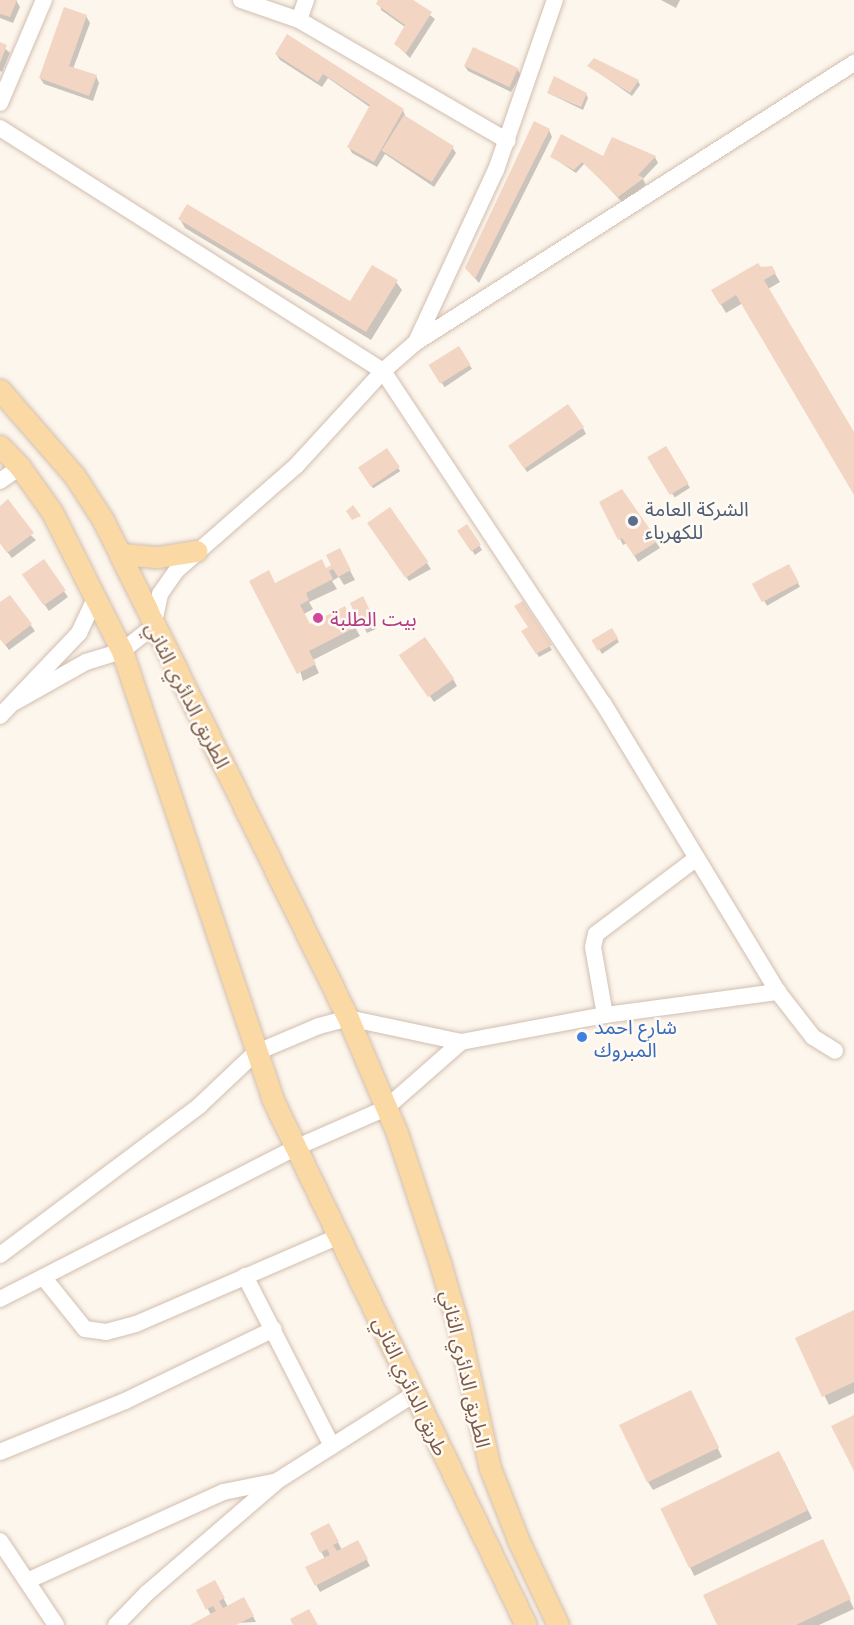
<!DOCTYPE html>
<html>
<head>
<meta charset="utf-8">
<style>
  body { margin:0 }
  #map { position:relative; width:854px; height:1625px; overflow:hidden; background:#fdf6ec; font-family:"Noto Sans","Noto Sans Arabic",sans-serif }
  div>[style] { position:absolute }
  .shadow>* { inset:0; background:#0003; transform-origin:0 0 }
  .building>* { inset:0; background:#f3d5c3; transform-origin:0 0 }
  .roads { filter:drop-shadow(0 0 2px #d1beb0) drop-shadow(0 0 2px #d1beb0) }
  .minor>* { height:16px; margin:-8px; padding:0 8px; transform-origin:8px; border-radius:8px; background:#fff }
  .major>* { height:21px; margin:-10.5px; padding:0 10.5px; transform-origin:10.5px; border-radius:10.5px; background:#fbd9a5 }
  .dots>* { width:16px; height:16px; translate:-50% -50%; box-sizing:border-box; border:3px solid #fffaf3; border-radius:50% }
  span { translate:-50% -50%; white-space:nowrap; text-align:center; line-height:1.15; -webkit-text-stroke:5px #fffaf3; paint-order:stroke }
  .service-label { font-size:20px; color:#4e5e75 }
  .left { translate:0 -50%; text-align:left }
  .hotel-label { font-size:20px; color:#b23c85 }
  .street-label { font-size:20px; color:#7a5c4d }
  .shop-label { font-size:20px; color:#366cbe }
</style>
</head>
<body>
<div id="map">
  <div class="shadow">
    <i style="clip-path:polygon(0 0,16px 0,20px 7px,13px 23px,0 18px)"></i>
    <i style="clip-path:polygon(380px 0,410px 0,435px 19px,410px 58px,396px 44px,405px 27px,381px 10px)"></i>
    <i style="clip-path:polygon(661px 0,680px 0,676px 8px)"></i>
    <i style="clip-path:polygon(86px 16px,90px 23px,73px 69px,96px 76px,99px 83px,93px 101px,44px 84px,40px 78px)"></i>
    <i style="clip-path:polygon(288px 36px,403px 110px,406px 118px,452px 147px,456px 153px,434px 187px,385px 154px,377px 167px,352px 153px,349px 147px,371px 108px,328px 78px,322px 87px,280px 60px,276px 54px)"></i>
    <i style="clip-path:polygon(0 44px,10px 53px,2px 72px,0 71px)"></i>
    <i style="clip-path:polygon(464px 65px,517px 69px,521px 75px,511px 92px,468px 71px)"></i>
    <i style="clip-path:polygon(589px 66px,638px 81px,640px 85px,632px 96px)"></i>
    <i style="clip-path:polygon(548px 93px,586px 94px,588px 98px,583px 110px)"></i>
    <i style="clip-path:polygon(549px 130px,552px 137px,479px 283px,466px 268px)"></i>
    <i style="clip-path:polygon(552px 157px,655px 157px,658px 163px,643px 179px,646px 185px,622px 202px,585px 163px,576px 173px)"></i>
    <i style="clip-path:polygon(180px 219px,351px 303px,396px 282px,402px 290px,371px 340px,185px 228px)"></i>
    <i style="clip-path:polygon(771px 267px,780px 282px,768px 289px,854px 435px,854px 492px,743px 303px,726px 313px,713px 291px)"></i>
    <i style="left:458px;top:348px;width:25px;height:33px;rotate:56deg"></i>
    <i style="clip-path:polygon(583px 428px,586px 434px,527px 472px,512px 449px)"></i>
    <i style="left:665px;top:448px;width:47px;height:18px;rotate:58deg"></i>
    <i style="left:387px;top:450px;width:25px;height:32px;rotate:58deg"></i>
    <i style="clip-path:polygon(621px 491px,660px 548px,638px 562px,627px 543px,623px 545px,620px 539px)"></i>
    <i style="clip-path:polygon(0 507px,36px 540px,12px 558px,0 543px)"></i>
    <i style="clip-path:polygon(390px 509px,431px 569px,409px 581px,373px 529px)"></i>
    <i style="clip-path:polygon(467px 526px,482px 550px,475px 555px,461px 534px)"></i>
    <i style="clip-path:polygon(344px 559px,355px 580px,344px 585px,339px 577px,332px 581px,337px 589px,309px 602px,313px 609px,304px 614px,310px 626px,349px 616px,367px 607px,378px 628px,367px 633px,362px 624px,355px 627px,360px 636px,313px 660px,319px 673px,303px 681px,275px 584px,326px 569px)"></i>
    <i style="clip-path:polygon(43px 561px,68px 597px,49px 611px,27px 580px)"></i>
    <i style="left:788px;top:566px;width:24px;height:38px;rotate:60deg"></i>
    <i style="clip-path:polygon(10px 597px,35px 631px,9px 650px,0 638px,0 604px)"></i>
    <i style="clip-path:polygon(522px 603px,552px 650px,539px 657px,523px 631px,530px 628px)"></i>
    <i style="clip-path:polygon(612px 630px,619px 642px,602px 654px,597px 646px)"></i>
    <i style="clip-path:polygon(405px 661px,453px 679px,457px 686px,434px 702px)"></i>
    <i style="clip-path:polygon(854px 1312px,854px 1393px,829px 1405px,797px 1339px)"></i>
    <i style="clip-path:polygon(695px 1401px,722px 1457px,653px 1490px,648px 1482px)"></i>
    <i style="left:784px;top:1461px;width:64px;height:131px;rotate:64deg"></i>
    <i style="clip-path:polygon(329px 1525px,342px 1550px,358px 1542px,370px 1566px,320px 1592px,307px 1568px,325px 1559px,312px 1534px)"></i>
    <i style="clip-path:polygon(827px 1550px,854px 1609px,819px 1625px,719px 1625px)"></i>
    <i style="clip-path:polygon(215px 1582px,228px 1607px,244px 1599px,256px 1622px,193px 1625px,211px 1615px,198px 1591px)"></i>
  </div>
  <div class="building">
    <i style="clip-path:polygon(0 0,17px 0,10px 17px,0 14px)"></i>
    <i style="clip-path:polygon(378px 0,413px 0,432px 12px,406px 53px,394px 44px,405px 25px,376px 4px)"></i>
    <i style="clip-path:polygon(64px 7px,87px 15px,69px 66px,97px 75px,89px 96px,39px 78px)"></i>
    <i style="clip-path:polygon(287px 34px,404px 109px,374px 162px,347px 147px,370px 105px,323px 74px,318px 82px,275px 54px)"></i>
    <i style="clip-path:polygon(0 42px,7px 45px,0 63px)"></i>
    <i style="left:473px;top:47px;width:50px;height:21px;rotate:25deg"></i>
    <i style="clip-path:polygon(594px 58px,639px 80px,630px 93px,587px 66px)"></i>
    <i style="clip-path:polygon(554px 76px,587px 93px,581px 107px,547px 93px)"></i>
    <i style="left:404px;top:115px;width:59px;height:42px;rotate:32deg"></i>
    <i style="clip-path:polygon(534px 121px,550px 129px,475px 279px,465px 268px)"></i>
    <i style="clip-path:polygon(561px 134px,603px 156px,612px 137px,656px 156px,638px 175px,644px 178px,618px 197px,582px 162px,574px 170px,550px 157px)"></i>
    <i style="clip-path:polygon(187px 204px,350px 301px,372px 265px,398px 280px,366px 332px,178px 219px)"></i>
    <i style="clip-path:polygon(758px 263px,761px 267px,772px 266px,776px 273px,764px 280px,854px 432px,854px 495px,736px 295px,720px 305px,711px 290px)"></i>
    <i style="left:459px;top:346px;width:22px;height:36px;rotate:58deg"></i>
    <i style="left:568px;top:404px;width:28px;height:73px;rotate:55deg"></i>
    <i style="left:666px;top:446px;width:44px;height:22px;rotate:59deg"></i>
    <i style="left:387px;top:448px;width:23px;height:35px;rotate:56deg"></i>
    <i style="clip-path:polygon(622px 489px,658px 541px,634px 556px,622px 538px,618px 540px,599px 502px)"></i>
    <i style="clip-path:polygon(8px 499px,34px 533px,7px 553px,0 543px,0 506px)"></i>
    <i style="clip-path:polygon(353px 505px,361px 516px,352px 520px,346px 511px)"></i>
    <i style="left:390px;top:507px;width:67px;height:28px;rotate:55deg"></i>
    <i style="left:467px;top:524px;width:25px;height:12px;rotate:56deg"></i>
    <i style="clip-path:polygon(340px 548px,351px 570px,338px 577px,333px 569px,329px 571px,333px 579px,306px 593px,309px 600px,300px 605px,310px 624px,345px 606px,349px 614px,354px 612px,350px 603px,363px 596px,374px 619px,361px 625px,356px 616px,352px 618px,356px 627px,309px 651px,316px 664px,297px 674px,249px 581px,269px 570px,275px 583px,322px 559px,326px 568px,331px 565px,326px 555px)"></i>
    <i style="left:44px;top:559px;width:38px;height:27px;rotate:55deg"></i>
    <i style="left:789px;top:564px;width:21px;height:42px;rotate:62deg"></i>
    <i style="clip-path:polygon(10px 595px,32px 624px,5px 645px,0 639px,0 602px)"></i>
    <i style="clip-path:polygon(523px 601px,552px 645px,536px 654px,521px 631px,528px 627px,514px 606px)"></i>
    <i style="left:612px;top:628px;width:12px;height:24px;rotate:59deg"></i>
    <i style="left:425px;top:637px;width:51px;height:32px;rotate:55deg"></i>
    <i style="clip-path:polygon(854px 1310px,854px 1382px,822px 1397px,795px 1338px)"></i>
    <i style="left:691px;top:1390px;width:64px;height:80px;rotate:64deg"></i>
    <i style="clip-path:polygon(854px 1415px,854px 1471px,831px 1426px)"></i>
    <i style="left:779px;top:1451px;width:66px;height:132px;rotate:64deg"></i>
    <i style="clip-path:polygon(329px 1523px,339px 1542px,333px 1545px,337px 1551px,358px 1540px,368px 1559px,315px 1586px,305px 1567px,330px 1555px,327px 1549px,320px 1553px,310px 1533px)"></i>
    <i style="clip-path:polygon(823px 1539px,851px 1599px,796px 1625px,717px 1625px,703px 1595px)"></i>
    <i style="clip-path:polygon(215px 1580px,225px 1598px,219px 1601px,223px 1608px,244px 1597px,254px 1616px,236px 1625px,190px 1625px,216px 1611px,213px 1606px,206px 1610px,196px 1590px)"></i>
    <i style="clip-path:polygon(309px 1609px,318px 1625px,293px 1625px,290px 1619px)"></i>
  </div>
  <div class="roads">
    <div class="minor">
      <i style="left:241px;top:0;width:61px;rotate:19deg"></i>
      <i style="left:306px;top:0;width:21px;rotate:109deg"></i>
      <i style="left:299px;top:20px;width:241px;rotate:30.1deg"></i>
      <i style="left:0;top:103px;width:112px;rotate:-66.9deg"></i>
      <i style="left:0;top:128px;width:454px;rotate:32.4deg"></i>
      <i style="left:383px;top:371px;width:398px;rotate:56.5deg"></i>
      <i style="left:603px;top:703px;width:338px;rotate:58.8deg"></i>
      <i style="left:778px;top:992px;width:57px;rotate:52.1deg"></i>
      <i style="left:813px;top:1037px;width:26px;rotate:32deg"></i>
      <i style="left:416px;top:342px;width:190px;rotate:-65.1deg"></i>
      <i style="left:496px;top:170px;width:180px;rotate:-70.9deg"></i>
      <i style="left:0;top:481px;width:24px;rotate:-35deg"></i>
      <i style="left:15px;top:702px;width:81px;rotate:-29.4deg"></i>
      <i style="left:86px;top:662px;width:38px;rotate:-17deg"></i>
      <i style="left:122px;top:651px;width:39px;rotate:-38deg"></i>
      <i style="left:153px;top:627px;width:34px;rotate:-78deg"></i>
      <i style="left:160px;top:594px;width:29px;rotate:-55deg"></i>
      <i style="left:177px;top:570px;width:158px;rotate:-41.2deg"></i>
      <i style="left:296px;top:466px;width:129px;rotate:-47.5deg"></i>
      <i style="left:383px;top:371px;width:43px;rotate:-41.2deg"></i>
      <i style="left:415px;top:343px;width:521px;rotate:-32.53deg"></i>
      <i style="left:0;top:716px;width:115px;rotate:-46.4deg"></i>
      <i style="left:79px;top:633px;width:40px;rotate:-65deg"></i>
      <i style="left:605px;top:1015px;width:69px;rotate:-100deg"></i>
      <i style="left:593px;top:947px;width:13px;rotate:-77deg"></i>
      <i style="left:596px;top:934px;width:126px;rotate:-37deg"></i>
      <i style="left:0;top:1255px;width:249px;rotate:-36.8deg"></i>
      <i style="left:199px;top:1106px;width:77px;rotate:-43.4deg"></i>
      <i style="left:255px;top:1053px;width:69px;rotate:-22.9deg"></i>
      <i style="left:319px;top:1026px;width:30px;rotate:-15deg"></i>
      <i style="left:348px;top:1018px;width:116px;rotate:12deg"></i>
      <i style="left:461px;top:1042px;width:147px;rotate:-10.6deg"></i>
      <i style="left:605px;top:1015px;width:175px;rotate:-7.6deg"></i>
      <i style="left:245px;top:1276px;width:191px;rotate:62.9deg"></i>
      <i style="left:44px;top:1278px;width:65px;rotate:51.2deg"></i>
      <i style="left:85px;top:1329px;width:21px;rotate:8deg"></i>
      <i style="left:106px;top:1332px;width:31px;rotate:-15deg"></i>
      <i style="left:136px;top:1324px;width:221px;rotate:-23.4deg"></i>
      <i style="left:0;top:1299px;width:331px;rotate:-27.1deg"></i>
      <i style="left:295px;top:1148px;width:99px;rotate:-23.7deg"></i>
      <i style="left:386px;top:1108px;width:100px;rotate:-41.3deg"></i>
      <i style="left:0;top:1452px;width:135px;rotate:-22.2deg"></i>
      <i style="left:125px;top:1401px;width:165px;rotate:-25.8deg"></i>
      <i style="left:0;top:1541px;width:101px;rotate:56.3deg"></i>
      <i style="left:27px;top:1581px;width:215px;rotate:-24.4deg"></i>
      <i style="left:223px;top:1492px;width:51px;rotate:-11.3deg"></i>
      <i style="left:116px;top:1625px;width:45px;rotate:-45.9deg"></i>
      <i style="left:147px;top:1593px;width:172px;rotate:-40.7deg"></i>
      <i style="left:277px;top:1481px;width:162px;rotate:-32.4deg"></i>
    </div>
    <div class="major">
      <i style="left:0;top:390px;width:113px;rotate:49deg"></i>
      <i style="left:74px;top:475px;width:54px;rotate:57.2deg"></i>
      <i style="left:103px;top:520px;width:555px;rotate:63.8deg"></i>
      <i style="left:348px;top:1018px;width:125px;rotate:66.9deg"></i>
      <i style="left:397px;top:1133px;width:137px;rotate:71.7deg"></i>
      <i style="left:440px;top:1263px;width:65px;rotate:73.8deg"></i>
      <i style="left:458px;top:1325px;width:147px;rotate:77.4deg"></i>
      <i style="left:490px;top:1468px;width:79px;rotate:68.6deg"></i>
      <i style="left:519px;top:1542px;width:92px;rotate:64.8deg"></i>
      <i style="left:0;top:446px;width:29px;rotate:46deg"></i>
      <i style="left:20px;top:467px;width:55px;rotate:54.6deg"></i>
      <i style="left:52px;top:512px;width:156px;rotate:63.3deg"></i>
      <i style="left:122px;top:651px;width:471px;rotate:71.4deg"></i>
      <i style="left:272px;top:1098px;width:585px;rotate:64.27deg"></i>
      <i style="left:121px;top:554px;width:37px;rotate:5deg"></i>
      <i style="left:158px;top:557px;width:39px;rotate:-9deg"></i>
    </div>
  </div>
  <div class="dots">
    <i style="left:633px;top:521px;background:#5c6f8a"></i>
    <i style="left:318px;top:618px;background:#d1479c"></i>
    <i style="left:582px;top:1037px;background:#3f7fe0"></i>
  </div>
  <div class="service-label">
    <span class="left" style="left:645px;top:520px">الشركة العامة<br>للكهرباء</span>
  </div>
  <div class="hotel-label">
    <span class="left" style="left:330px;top:618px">بيت الطلبة</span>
  </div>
  <div class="street-label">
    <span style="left:188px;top:695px;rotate:63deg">الطريق الدائري الثاني</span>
    <span style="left:466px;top:1369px;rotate:77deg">الطريق الدائري الثاني</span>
    <span style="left:411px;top:1386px;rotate:65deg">طريق الدائري الثاني</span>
  </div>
  <div class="shop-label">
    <span class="left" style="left:594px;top:1038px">شارع احمد<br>المبروك</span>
  </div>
</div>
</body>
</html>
